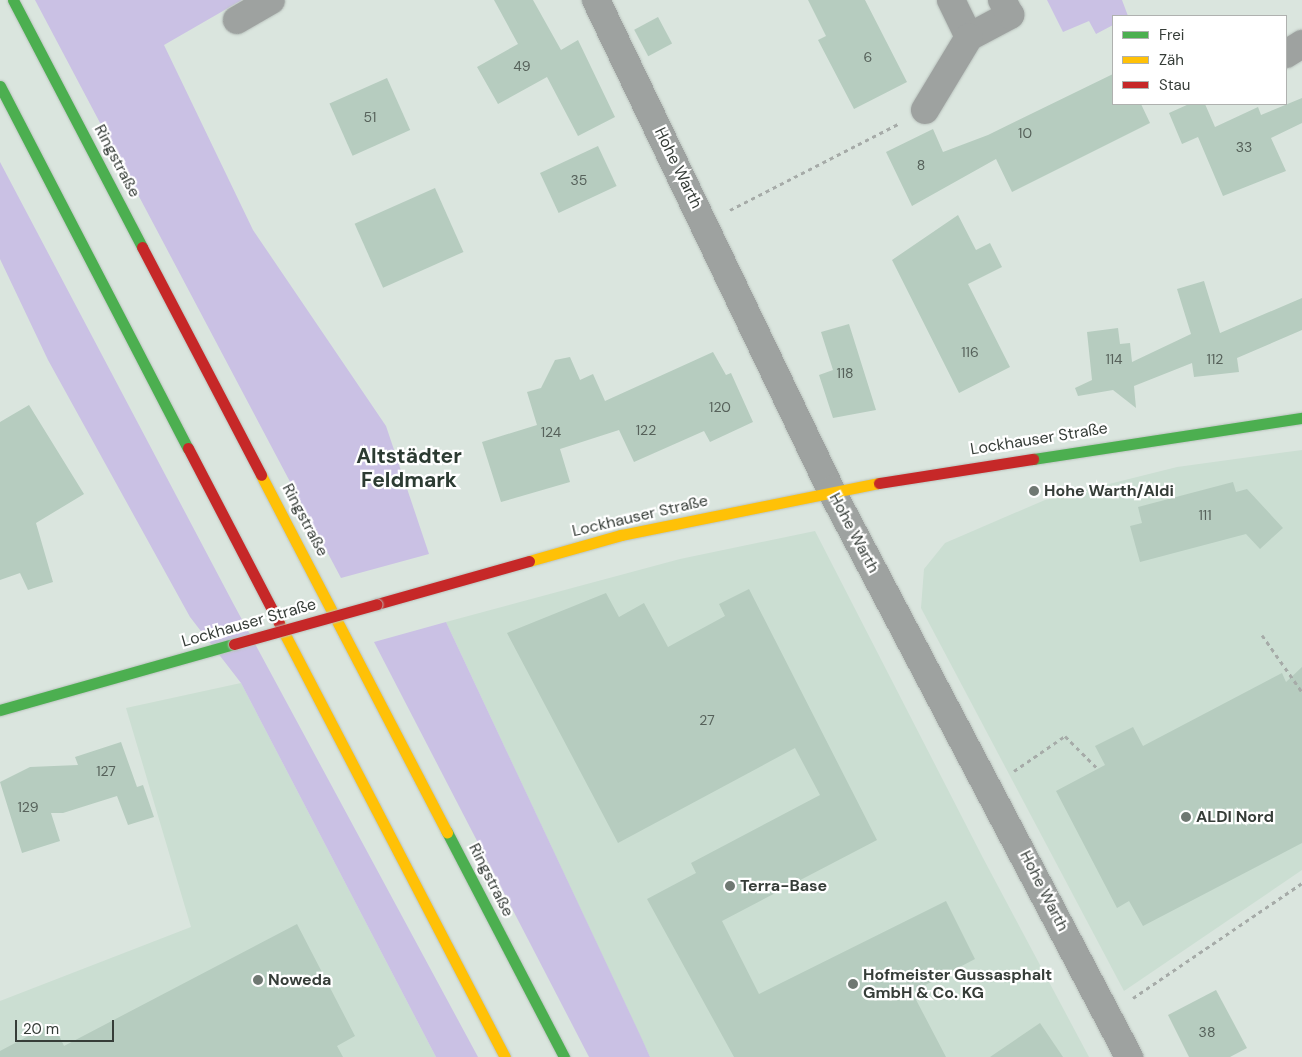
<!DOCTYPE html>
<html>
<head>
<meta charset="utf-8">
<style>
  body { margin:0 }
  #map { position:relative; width:1302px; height:1057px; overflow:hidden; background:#dae5de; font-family:"DM Sans",sans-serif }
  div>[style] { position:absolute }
  .built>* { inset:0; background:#cbded2 }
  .green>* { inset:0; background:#cac1e4 }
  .building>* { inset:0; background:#b6ccbf; transform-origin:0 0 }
  .path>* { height:3px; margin-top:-1.5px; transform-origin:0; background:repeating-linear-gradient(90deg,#a6aba8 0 4px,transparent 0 8px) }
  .roads { filter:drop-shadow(0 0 1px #bac3be) drop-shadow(0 0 1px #bac3be) }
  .street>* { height:28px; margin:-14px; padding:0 14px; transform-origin:14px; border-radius:14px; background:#9ea2a0 }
  .fast>* { height:11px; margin:-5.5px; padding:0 5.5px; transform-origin:5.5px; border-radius:5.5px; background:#4caf50 }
  .slow>* { height:11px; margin:-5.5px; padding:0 5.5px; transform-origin:5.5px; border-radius:5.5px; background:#ffc107 }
  .jam>* { height:11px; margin:-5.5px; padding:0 5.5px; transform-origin:5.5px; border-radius:5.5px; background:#c62828 }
  .bridges { filter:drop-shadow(0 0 1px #bac3be) drop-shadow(0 0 1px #bac3be) }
  .jam-bridge>* { height:11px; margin:-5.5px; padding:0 5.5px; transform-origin:5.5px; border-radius:5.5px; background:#c62828 }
  .dots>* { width:14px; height:14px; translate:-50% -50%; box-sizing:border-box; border:2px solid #fff; border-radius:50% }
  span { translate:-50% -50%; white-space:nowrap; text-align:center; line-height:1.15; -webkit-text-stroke:4.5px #fff; paint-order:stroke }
  .number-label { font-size:14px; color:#56615a }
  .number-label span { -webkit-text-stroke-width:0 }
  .street-label { font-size:16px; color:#363d38 }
  .poi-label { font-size:16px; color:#363d38; font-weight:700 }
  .left { translate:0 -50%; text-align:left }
  .district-label { font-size:21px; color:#2c3b32; font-weight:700 }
  .legend { position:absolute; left:1112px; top:15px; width:175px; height:90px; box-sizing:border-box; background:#fff; border:1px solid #afb1af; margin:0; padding:6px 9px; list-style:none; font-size:15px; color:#363d38 }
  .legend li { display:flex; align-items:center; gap:10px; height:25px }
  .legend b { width:25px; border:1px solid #afb1af }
  .scale { position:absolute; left:15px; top:1020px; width:99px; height:22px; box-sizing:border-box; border:2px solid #363d38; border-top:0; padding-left:6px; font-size:15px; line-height:18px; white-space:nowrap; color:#363d38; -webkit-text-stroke:4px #fff; paint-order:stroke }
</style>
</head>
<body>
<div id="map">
  <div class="built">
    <i style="clip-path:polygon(1302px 450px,1302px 870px,1124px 991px,921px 608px,924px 569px,945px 543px,1045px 500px,1177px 467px)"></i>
    <i style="clip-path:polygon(815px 531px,983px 858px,1089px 1057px,650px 1057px,446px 622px,680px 559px)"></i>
    <i style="clip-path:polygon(241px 683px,436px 1057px,0 1057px,0 1001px,191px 927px,126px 708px)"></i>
  </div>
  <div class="green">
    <i style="clip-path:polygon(35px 0,242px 0,164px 45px,253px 230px,386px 426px,429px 554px,341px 578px)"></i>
    <i style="clip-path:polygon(1047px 0,1122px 0,1128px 16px,1113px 16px,1113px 25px,1096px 34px,1089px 21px,1063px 32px)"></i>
    <i style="clip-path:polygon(0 162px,233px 603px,478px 1057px,436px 1057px,241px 683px,190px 617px,48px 360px,0 259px)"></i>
    <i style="clip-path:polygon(446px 622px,642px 1039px,650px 1057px,589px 1057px,374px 642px)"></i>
  </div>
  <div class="building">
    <i style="clip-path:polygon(494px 0,533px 0,561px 50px,578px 40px,615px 117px,578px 136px,547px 77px,498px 104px,477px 67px,518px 44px)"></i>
    <i style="clip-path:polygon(808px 0,865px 0,907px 82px,854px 109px,818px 40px,826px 36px)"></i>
    <i style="left:658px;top:17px;width:30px;height:27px;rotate:62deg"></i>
    <i style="clip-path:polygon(1113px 74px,1113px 104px,1141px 104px,1150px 123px,1012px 192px,996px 159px,912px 206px,886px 152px,933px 129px,943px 152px,988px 135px)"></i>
    <i style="left:387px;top:78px;width:57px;height:63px;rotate:66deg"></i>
    <i style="clip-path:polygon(1302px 98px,1302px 123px,1271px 138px,1286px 171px,1223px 196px,1198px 137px,1182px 144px,1169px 113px,1189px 104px,1205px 104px,1215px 127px,1258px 107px,1261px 115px)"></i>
    <i style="left:598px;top:146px;width:44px;height:64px;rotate:65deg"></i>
    <i style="left:435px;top:188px;width:70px;height:88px;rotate:66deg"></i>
    <i style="clip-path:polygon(958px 215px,976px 250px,990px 243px,1002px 267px,968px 284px,1010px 367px,959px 393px,892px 260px)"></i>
    <i style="clip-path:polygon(1204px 281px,1220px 333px,1302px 298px,1302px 330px,1237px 358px,1239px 372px,1194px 377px,1192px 363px,1134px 386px,1136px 408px,1113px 390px,1078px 396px,1075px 388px,1092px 380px,1087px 332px,1118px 328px,1120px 344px,1130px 343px,1132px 362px,1191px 334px,1177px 289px)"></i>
    <i style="clip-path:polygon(849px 324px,876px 410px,833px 418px,819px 375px,833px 370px,821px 332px)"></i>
    <i style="clip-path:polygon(713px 352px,726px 375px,731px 373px,753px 422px,710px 442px,704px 431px,634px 462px,619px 430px,560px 449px,570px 482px,501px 502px,482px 442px,537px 425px,527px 392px,541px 388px,555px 360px,570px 357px,580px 380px,593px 374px,605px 401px)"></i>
    <i style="clip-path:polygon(29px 405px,84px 494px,36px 523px,53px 582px,28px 590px,20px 573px,0 580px,0 422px)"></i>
    <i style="clip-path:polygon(1233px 482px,1236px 492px,1247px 489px,1283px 528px,1260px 549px,1246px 534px,1140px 562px,1130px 526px,1142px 523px,1138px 507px)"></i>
    <i style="clip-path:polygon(749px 589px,877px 840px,722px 921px,759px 994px,946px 901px,975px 959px,912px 992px,946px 1057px,734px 1057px,647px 899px,696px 873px,691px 863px,820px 795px,795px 748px,618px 843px,507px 633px,606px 593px,619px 617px,644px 603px,668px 647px,725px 616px,719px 604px)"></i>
    <i style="clip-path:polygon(1302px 667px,1302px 843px,1143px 926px,1129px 901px,1117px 908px,1056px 791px,1105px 765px,1095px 746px,1133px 727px,1143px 746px,1282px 673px,1286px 682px)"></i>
    <i style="clip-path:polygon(121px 742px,137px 787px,143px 785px,154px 817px,128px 825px,117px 796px,63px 813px,51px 813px,60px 841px,22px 853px,0 782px,30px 767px,78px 765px,75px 757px)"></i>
    <i style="clip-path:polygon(297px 924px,355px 1036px,337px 1046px,343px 1057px,0 1057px,0 1051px,53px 1023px,64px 1046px)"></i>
    <i style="clip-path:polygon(1216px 990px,1247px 1048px,1230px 1057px,1189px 1057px,1168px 1015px)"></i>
    <i style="clip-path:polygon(1040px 1023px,1063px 1057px,990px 1057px)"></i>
  </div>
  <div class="path">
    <i style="left:730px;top:210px;width:189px;rotate:-27.1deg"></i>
    <i style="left:1262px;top:635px;width:70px;rotate:54.9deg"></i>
    <i style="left:1014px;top:771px;width:62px;rotate:-34.5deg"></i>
    <i style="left:1065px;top:736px;width:47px;rotate:45deg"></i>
    <i style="left:1133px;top:998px;width:204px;rotate:-34.2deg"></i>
  </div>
  <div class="roads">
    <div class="street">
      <i style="left:596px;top:0;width:543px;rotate:64.38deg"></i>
      <i style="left:831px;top:490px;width:641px;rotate:62.27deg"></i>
      <i style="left:951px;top:0;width:41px;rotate:64.1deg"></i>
      <i style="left:969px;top:37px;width:47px;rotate:-28.2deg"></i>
      <i style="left:1010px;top:15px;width:17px;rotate:-118deg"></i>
      <i style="left:237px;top:20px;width:39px;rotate:-30deg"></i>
      <i style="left:1286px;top:54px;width:19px;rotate:-32deg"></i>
      <i style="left:925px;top:110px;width:85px;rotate:-58.9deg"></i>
    </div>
    <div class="fast">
      <i style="left:13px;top:0;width:279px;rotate:62.4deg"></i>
      <i style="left:0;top:86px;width:408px;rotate:62.6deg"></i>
      <i style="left:1033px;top:459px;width:272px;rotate:-8.7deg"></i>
      <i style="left:0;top:710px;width:243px;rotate:-15.8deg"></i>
      <i style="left:447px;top:832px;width:254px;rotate:62.5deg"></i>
    </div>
    <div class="slow">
      <i style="left:261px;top:475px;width:403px;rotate:62.5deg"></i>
      <i style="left:529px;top:561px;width:96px;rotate:-15.8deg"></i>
      <i style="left:621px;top:535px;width:263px;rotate:-11.4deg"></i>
      <i style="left:279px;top:623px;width:489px;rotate:62.5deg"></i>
    </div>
    <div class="jam">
      <i style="left:142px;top:247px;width:257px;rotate:62.4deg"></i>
      <i style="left:188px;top:448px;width:197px;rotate:62.5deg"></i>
      <i style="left:879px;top:483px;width:156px;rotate:-8.9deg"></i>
      <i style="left:377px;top:604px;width:158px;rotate:-15.8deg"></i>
    </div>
  </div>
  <div class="bridges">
    <div class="jam-bridge">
      <i style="left:234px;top:644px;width:148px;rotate:-15.6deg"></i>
    </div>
  </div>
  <div class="dots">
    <i style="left:1034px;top:491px;background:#6f7872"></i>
    <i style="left:1186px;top:817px;background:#6f7872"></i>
    <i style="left:730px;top:886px;background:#6f7872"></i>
    <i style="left:258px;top:980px;background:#6f7872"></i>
    <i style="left:853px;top:984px;background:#6f7872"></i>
  </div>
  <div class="number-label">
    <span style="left:868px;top:57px">6</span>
    <span style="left:522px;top:66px">49</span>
    <span style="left:370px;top:117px">51</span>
    <span style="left:1025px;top:133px">10</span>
    <span style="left:1244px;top:147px">33</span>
    <span style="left:921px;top:165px">8</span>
    <span style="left:579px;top:180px">35</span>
    <span style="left:970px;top:352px">116</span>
    <span style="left:1114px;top:359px">114</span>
    <span style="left:1215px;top:359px">112</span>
    <span style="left:845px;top:373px">118</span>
    <span style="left:720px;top:407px">120</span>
    <span style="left:646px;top:430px">122</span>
    <span style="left:551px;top:432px">124</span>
    <span style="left:1205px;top:515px">111</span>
    <span style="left:707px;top:720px">27</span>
    <span style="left:106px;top:771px">127</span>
    <span style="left:28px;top:807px">129</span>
    <span style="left:1207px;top:1032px">38</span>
  </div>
  <div class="street-label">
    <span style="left:117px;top:161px;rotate:62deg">Ringstraße</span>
    <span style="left:678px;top:168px;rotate:64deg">Hohe Warth</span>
    <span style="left:1039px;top:439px;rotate:-9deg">Lockhauser Straße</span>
    <span style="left:640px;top:516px;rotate:-13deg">Lockhauser Straße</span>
    <span style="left:305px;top:520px;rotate:62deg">Ringstraße</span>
    <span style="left:854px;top:533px;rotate:62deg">Hohe Warth</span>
    <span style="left:249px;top:623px;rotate:-16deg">Lockhauser Straße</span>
    <span style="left:491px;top:880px;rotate:63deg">Ringstraße</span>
    <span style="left:1044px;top:891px;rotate:63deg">Hohe Warth</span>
  </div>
  <div class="poi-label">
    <span class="left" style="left:1044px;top:491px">Hohe Warth/Aldi</span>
    <span class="left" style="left:1196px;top:817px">ALDI Nord</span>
    <span class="left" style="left:740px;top:886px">Terra-Base</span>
    <span class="left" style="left:863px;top:984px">Hofmeister Gussasphalt<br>GmbH &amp; Co. KG</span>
    <span class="left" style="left:268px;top:980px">Noweda</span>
  </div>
  <div class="district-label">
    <span style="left:409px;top:468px">Altstädter<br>Feldmark</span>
  </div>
  <ul class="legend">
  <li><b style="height:6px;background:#4caf50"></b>Frei</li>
  <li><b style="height:6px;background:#ffc107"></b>Zäh</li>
  <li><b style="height:6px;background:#c62828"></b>Stau</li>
  </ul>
  <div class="scale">20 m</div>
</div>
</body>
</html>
